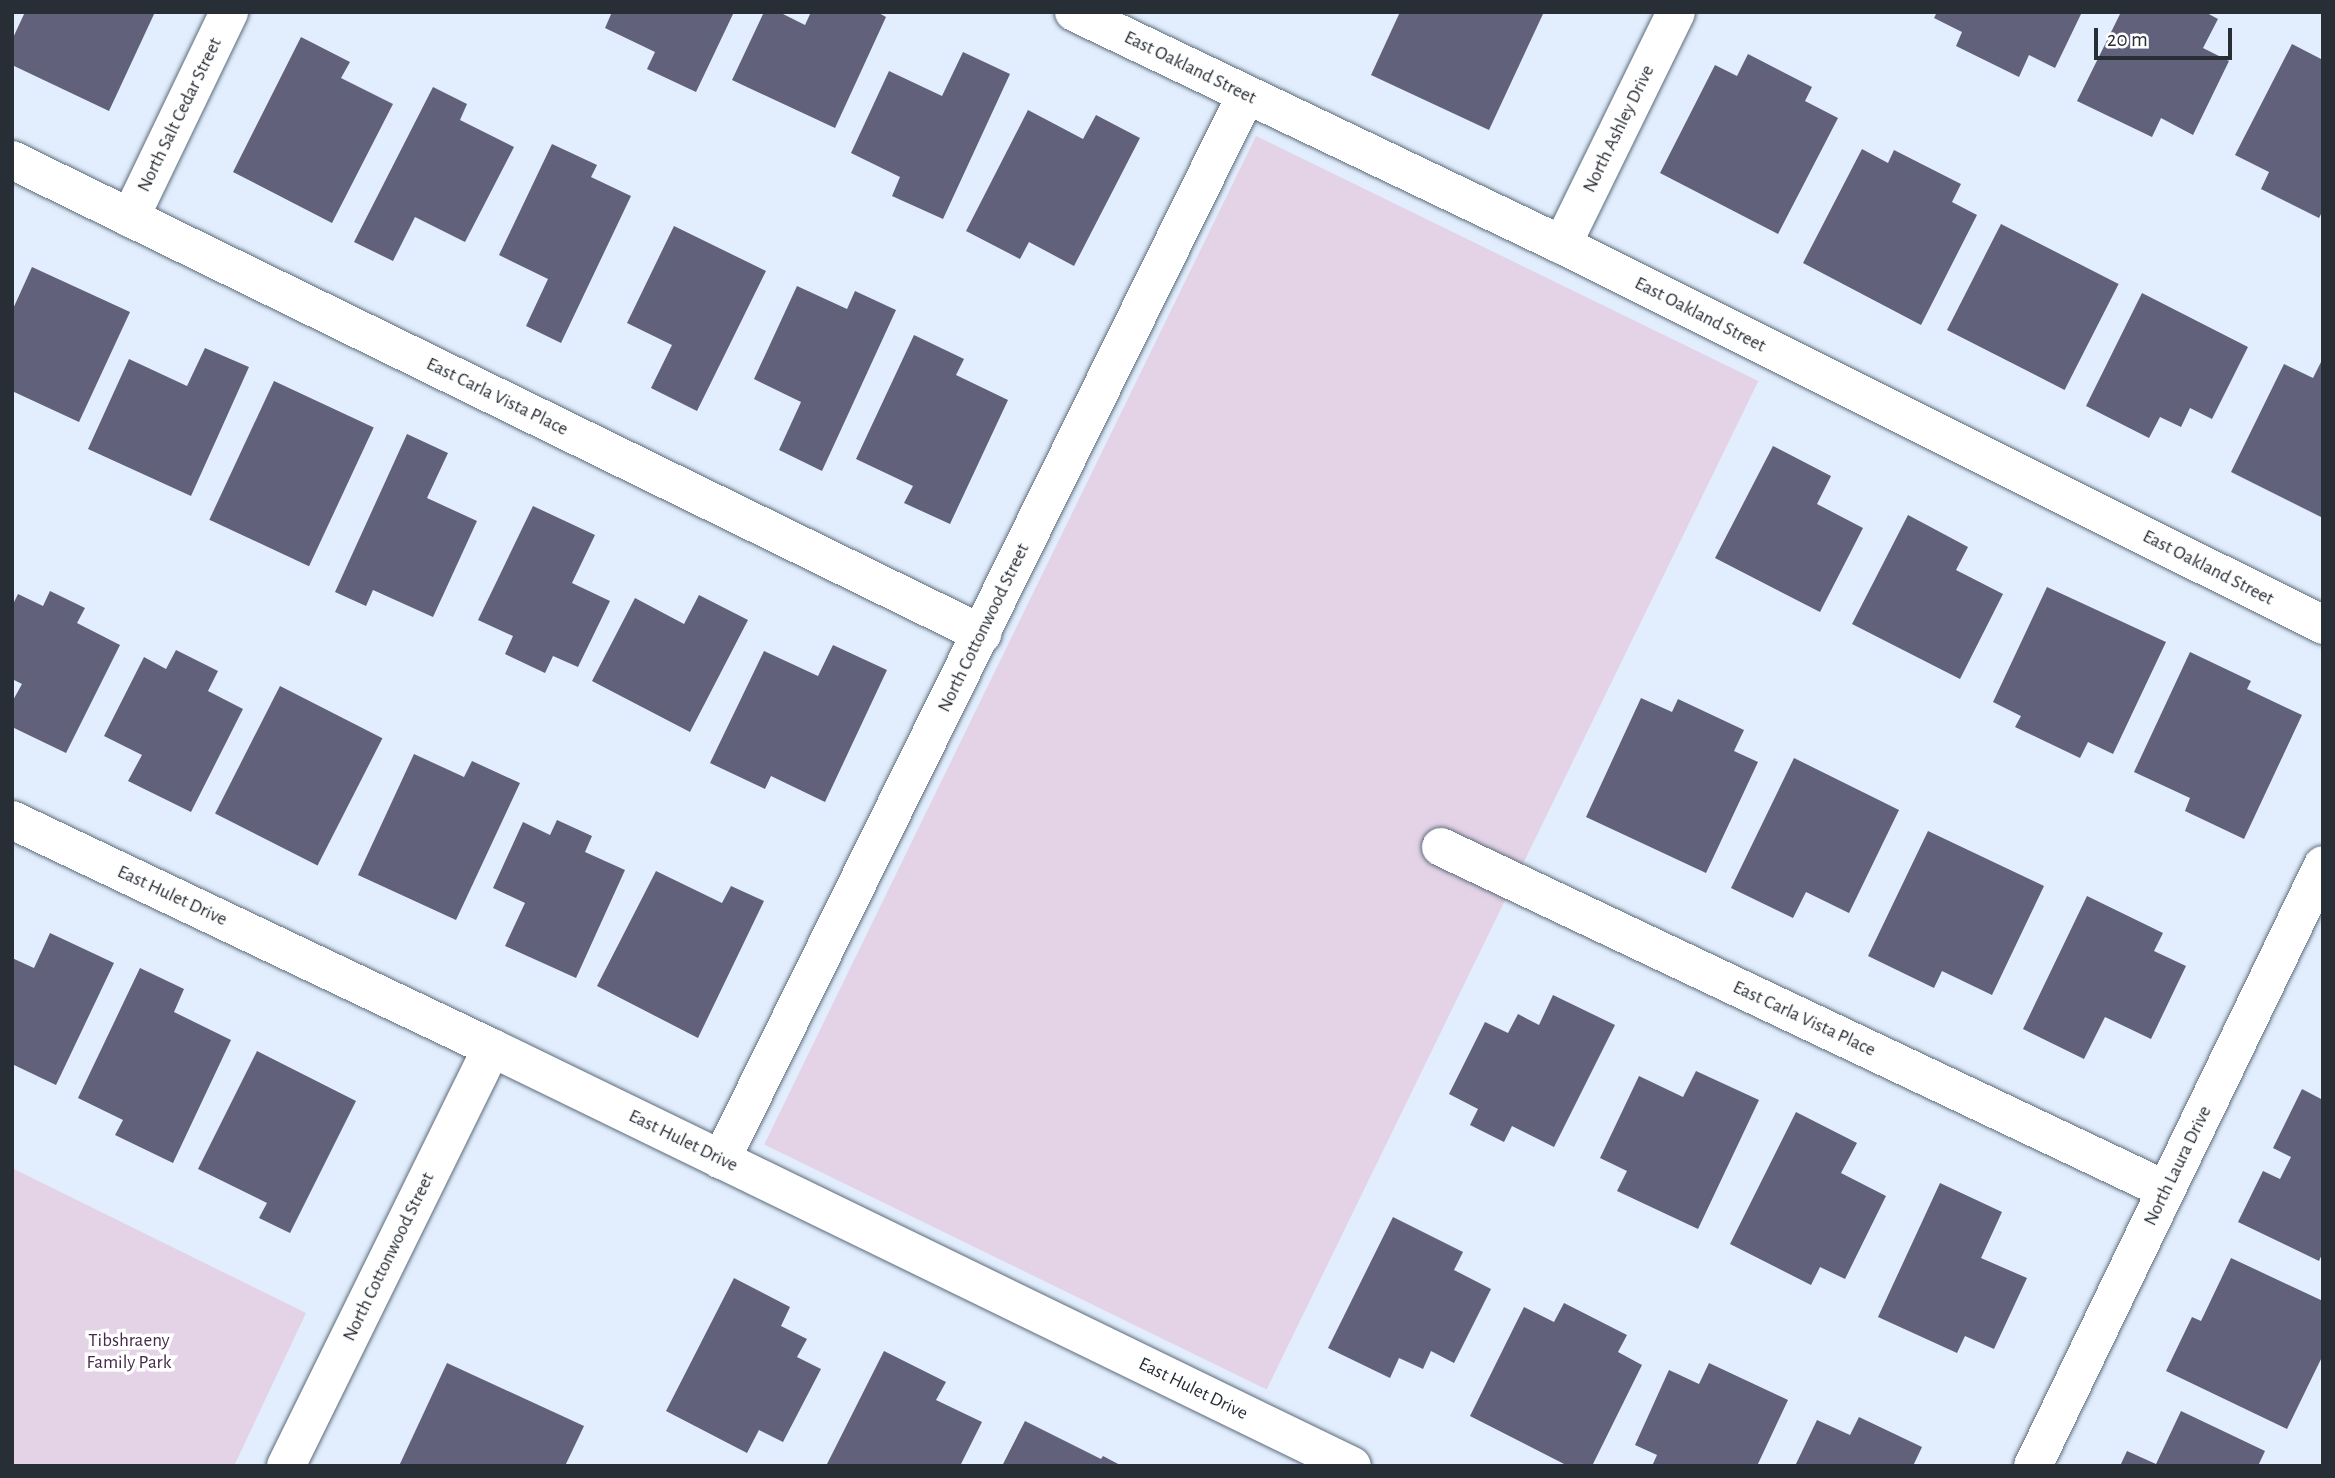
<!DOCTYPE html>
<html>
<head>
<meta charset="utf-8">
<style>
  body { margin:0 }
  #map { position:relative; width:2335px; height:1478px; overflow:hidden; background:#e2eefd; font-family:"Alegreya Sans",sans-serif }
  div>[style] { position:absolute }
  .green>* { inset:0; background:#e4d3e7; transform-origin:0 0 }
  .building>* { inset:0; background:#62617c; transform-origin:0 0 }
  .roads { filter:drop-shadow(0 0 2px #5d6b7b) drop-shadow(0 0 2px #5d6b7b) }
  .minor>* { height:38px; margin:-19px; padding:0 19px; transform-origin:19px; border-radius:19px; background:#fff }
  span { translate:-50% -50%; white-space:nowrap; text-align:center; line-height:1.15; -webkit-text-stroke:7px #fff; paint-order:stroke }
  .street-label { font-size:19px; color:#282e35 }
  .park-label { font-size:19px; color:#47284c }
  .frame { position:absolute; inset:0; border:14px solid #282e35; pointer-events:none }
  .scale { position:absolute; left:2094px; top:28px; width:138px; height:32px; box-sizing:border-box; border:4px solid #282e35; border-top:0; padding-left:9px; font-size:21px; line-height:24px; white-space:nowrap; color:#282e35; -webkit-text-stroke:5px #fff; paint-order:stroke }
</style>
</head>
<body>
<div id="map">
  <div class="green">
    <i style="left:1256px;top:136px;width:559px;height:1122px;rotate:26deg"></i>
    <i style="clip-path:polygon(12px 1168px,306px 1313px,234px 1466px,12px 1466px)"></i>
  </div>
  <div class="building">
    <i style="clip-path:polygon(25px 12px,155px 12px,109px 111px,12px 65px,12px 40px)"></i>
    <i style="clip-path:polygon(612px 12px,734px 12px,696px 92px,647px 69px,655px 52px,605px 28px)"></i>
    <i style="clip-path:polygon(764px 12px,779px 12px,805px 25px,811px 12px,877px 12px,886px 17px,835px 128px,732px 80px)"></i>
    <i style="clip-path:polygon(1400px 12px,1543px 14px,1489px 130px,1371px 75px)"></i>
    <i style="clip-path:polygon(1937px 12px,2082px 12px,2055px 68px,2029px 55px,2019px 77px,1956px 46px,1962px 32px,1934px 18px)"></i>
    <i style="clip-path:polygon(2121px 12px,2205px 12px,2218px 19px,2203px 48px,2229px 61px,2193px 135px,2161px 118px,2152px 137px,2077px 101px)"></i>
    <i style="clip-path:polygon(301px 37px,350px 62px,341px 78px,393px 104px,332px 223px,233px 172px)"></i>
    <i style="clip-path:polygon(2292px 44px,2323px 60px,2323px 210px,2319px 218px,2261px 189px,2269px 172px,2235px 155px)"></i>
    <i style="clip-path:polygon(963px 52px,1010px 74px,943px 219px,892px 196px,900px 177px,851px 153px,889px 71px,942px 96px)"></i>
    <i style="clip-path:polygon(1748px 54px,1812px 87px,1805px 101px,1838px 118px,1778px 234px,1660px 173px,1715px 65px,1737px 76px)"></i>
    <i style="clip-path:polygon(433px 87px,467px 104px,460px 120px,514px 147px,465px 242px,415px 217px,393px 261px,354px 242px)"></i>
    <i style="clip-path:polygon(1028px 110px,1083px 139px,1096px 115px,1140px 138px,1074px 266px,1029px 242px,1020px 259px,966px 231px)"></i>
    <i style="clip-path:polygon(552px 144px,597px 165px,591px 177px,631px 196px,561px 343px,526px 326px,548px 279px,499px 255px)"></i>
    <i style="clip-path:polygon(1862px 149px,1888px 163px,1894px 150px,1961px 184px,1952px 202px,1977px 215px,1921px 325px,1803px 263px)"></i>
    <i style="left:2001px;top:224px;width:132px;height:119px;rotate:27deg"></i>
    <i style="clip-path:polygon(674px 226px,766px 271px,697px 411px,651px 388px,672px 345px,627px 323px)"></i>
    <i style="clip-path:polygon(32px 267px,130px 312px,79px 422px,12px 391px,12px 311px)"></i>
    <i style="clip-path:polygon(797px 286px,847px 309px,855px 291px,896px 310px,822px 471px,779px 450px,801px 402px,754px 379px)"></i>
    <i style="clip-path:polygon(2142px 293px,2248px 347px,2212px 419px,2190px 408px,2181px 427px,2160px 417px,2149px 438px,2086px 406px)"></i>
    <i style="clip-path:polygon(914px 335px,964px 359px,956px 375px,1008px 400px,950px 524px,904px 503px,913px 486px,856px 459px)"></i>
    <i style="clip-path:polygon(205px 348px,249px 367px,191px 496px,88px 449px,129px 359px,187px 386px)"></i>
    <i style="clip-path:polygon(2323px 358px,2323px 518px,2231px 472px,2284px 364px,2313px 378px)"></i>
    <i style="left:274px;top:381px;width:110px;height:153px;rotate:25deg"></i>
    <i style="clip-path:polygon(407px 434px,448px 453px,427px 498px,477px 521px,433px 617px,373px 590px,366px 606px,335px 592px)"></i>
    <i style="clip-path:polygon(1773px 446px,1831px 476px,1817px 504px,1863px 528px,1820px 612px,1715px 558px)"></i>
    <i style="clip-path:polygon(533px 506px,595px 535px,572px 583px,610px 601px,578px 667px,553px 656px,545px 673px,505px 654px,513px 636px,478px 620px)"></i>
    <i style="clip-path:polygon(1908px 515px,1968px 547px,1956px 570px,2003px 594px,1960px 679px,1852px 624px)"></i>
    <i style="clip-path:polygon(2047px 587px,2166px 642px,2113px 754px,2088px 742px,2080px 758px,2015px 727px,2021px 716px,1993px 702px)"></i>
    <i style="clip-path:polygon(50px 591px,85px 608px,77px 623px,120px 645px,66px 753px,12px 727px,12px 702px,22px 684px,12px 679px,12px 606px,18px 594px,43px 606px)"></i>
    <i style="clip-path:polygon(699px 595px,748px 620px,690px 732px,592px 681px,635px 598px,684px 624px)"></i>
    <i style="clip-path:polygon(833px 645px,887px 670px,825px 802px,771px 776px,765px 789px,710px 763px,764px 651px,818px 676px)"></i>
    <i style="clip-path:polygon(176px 650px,218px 671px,208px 691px,243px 709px,191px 812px,128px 781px,142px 755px,104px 736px,144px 657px,166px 669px)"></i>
    <i style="clip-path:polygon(2190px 652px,2251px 681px,2247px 689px,2302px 715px,2244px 839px,2185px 811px,2190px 798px,2134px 772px)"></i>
    <i style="left:280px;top:686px;width:115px;height:143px;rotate:27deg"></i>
    <i style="clip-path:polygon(1641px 698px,1672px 712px,1678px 699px,1744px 730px,1734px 751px,1758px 762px,1706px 873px,1586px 817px)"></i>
    <i style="clip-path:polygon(414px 754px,464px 777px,472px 761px,520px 783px,456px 920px,358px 875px)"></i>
    <i style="clip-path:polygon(1794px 758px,1899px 810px,1849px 913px,1806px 892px,1793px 918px,1731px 888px)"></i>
    <i style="clip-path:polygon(557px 820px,592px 836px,585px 852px,625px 870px,576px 978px,505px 946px,525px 903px,493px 888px,523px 822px,550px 835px)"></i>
    <i style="clip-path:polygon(1928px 831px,2044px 886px,1992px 995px,1942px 971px,1934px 988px,1868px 956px)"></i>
    <i style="clip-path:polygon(656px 871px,722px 903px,731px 886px,764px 901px,698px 1038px,597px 986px)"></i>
    <i style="clip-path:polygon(2087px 896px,2163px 933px,2154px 951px,2186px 966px,2151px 1039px,2105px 1017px,2084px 1059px,2023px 1029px)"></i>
    <i style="clip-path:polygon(50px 933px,114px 963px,56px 1085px,12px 1064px,12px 958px,34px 968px)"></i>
    <i style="clip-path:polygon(140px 968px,184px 989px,174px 1012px,231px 1040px,173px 1163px,115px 1135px,123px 1120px,78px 1098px)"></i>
    <i style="clip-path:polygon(1553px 995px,1615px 1025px,1554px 1147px,1512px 1126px,1504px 1142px,1470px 1125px,1478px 1109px,1449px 1094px,1485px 1022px,1508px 1033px,1518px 1014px,1539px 1025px)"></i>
    <i style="clip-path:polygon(257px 1051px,356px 1101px,290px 1233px,259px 1218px,267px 1203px,198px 1169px)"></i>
    <i style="clip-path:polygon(1696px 1071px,1759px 1100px,1698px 1229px,1617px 1191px,1627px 1171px,1600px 1158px,1639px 1076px,1683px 1097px)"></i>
    <i style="clip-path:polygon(2302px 1089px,2323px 1100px,2323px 1252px,2319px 1261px,2238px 1222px,2263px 1171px,2280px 1179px,2291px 1157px,2273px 1148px)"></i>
    <i style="clip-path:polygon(1796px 1112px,1857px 1143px,1841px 1173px,1886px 1196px,1845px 1279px,1820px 1267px,1811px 1285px,1730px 1244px)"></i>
    <i style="clip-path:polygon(1940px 1183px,2002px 1212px,1981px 1258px,2027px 1278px,1994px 1349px,1965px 1336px,1957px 1353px,1878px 1317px)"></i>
    <i style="clip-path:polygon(1393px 1217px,1463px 1252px,1454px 1270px,1491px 1289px,1454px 1363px,1431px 1351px,1423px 1369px,1399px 1358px,1390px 1378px,1328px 1348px)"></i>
    <i style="clip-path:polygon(2231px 1258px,2323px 1301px,2323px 1355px,2287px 1429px,2166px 1371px,2192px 1317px,2201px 1321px)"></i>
    <i style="clip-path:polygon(734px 1278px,790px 1307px,781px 1326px,807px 1339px,797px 1357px,821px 1369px,783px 1442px,759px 1430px,747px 1453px,666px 1411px)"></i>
    <i style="clip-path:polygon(1564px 1303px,1627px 1335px,1618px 1352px,1642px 1365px,1592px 1466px,1568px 1466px,1470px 1416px,1524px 1307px,1554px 1322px)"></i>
    <i style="clip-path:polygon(884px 1351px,946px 1382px,936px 1400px,982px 1422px,960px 1466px,826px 1466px)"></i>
    <i style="clip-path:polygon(447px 1363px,584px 1426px,565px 1466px,399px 1466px)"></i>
    <i style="clip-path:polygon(1709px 1363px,1788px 1400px,1757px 1466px,1652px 1466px,1657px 1455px,1635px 1445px,1669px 1370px,1699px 1384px)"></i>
    <i style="clip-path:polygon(2181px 1411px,2265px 1451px,2258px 1466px,2120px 1466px,2127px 1451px,2156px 1464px)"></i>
    <i style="clip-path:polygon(1859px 1417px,1922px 1447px,1913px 1466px,1795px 1466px,1817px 1420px,1850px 1435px)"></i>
    <i style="clip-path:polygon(1025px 1421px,1101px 1459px,1103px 1456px,1122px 1466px,1002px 1466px)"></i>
  </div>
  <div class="roads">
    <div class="minor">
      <i style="left:1074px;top:12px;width:541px;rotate:25.52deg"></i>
      <i style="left:1562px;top:245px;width:851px;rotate:26.53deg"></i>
      <i style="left:12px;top:160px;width:1080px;rotate:26.04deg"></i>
      <i style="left:130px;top:218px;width:229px;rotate:-64.3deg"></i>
      <i style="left:1562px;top:245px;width:259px;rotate:-63.9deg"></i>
      <i style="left:12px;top:820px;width:531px;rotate:25.41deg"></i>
      <i style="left:492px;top:1048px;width:956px;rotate:25.92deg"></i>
      <i style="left:1441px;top:847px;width:802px;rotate:25.32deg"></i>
      <i style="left:721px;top:1160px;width:1187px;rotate:-63.76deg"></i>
      <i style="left:286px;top:1466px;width:466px;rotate:-63.8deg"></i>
      <i style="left:2033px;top:1466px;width:667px;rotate:-64.24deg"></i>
    </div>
  </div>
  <div class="street-label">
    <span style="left:1190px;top:68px;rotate:26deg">East Oakland Street</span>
    <span style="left:180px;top:115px;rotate:-64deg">North Salt Cedar Street</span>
    <span style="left:1619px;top:129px;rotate:-64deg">North Ashley Drive</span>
    <span style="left:1700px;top:315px;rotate:27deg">East Oakland Street</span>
    <span style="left:497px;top:397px;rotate:26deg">East Carla Vista Place</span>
    <span style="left:2208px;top:568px;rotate:27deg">East Oakland Street</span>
    <span style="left:984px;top:628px;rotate:-64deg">North Cottonwood Street</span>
    <span style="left:172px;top:896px;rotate:25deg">East Hulet Drive</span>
    <span style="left:1804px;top:1019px;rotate:25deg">East Carla Vista Place</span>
    <span style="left:683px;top:1141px;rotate:26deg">East Hulet Drive</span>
    <span style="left:2178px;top:1166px;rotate:-64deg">North Laura Drive</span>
    <span style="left:389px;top:1257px;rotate:-64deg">North Cottonwood Street</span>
    <span style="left:1193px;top:1389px;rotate:26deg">East Hulet Drive</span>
  </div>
  <div class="park-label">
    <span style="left:129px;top:1352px">Tibshraeny<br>Family Park</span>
  </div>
  <div class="frame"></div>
  <div class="scale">20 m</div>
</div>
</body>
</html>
